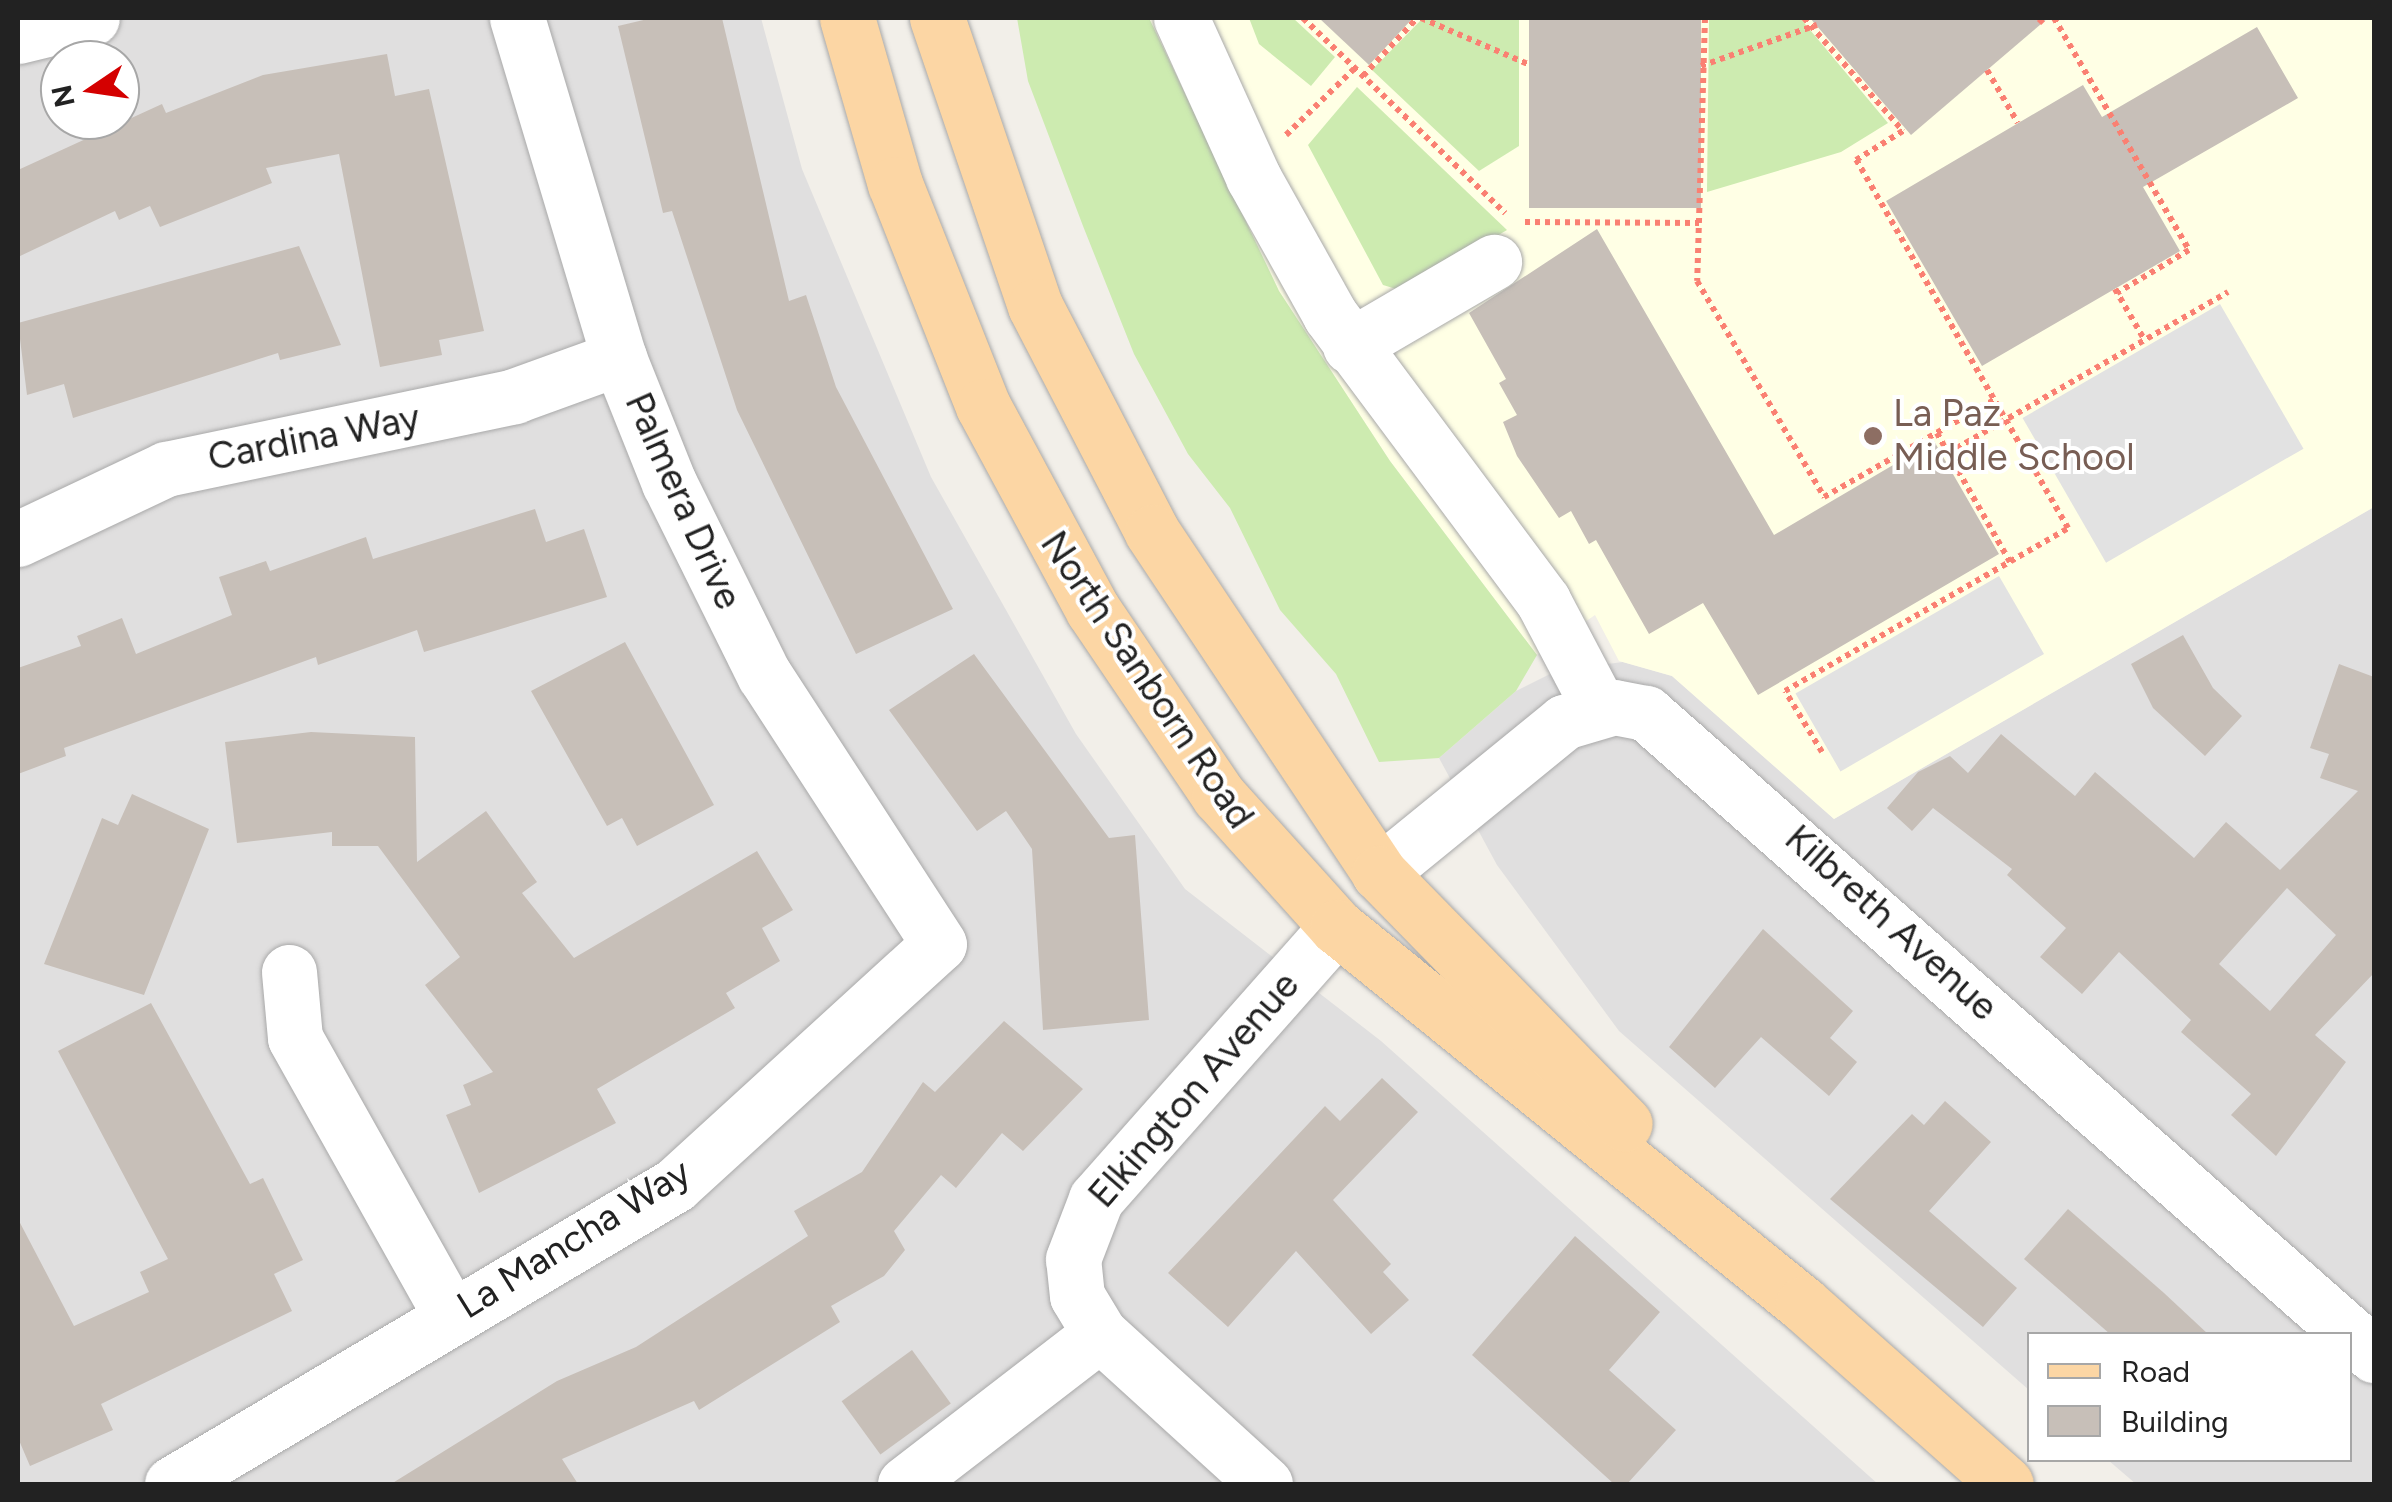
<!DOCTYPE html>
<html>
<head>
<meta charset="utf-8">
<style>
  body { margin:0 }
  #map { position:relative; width:2392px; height:1502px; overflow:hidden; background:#f2efe9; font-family:Figtree,sans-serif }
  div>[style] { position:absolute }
  .residential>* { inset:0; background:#e0dfdf }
  .education>* { inset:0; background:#ffffe5 }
  .grass>* { inset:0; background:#cdebb0 }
  .parking>* { inset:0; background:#e2e2e2; transform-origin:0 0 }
  .building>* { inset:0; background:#c7bfb8; transform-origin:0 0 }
  .path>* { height:6px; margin-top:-3px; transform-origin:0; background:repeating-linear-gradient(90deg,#fa8072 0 5px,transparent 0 10px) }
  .roads { filter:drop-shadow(0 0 2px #a9a9a9) drop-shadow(0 0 2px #a9a9a9) }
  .minor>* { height:55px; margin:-27.5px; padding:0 27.5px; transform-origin:27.5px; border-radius:27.5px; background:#fff }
  .major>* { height:55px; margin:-27.5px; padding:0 27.5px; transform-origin:27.5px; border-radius:27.5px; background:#fcd6a4 }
  .dots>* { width:28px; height:28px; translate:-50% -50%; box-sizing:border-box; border:5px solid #fff; border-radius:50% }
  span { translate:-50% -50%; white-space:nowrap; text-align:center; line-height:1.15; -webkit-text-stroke:8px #fff; paint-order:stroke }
  .education-label { font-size:38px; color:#785e54 }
  .left { translate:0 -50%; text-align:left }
  .street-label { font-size:38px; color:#222 }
  .frame { position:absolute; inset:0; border:20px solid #222; pointer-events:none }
  .legend { position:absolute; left:2027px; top:1332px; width:325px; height:130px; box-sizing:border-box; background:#fff; border:2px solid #a7a7a7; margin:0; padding:12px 18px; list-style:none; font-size:30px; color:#222 }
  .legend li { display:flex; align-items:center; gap:20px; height:50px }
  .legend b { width:50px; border:2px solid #a7a7a7 }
  .north { position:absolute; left:40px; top:40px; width:100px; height:100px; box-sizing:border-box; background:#fff; border:2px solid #a7a7a7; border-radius:50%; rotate:257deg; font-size:28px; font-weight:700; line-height:40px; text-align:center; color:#222 }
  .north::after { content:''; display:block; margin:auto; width:35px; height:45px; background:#d40000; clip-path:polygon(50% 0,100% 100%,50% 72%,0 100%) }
</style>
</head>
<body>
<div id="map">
  <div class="residential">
    <i style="clip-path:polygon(evenodd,18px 18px,761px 18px,802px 169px,931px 477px,1076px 734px,1185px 889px,1381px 1041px,1878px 1484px,18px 1484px,18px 18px,60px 60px,120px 60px,120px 120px,60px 120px,60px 60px)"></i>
    <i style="clip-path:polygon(2374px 507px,2374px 1484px,2136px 1484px,2108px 1460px,2350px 1460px,2350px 1334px,2030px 1334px,2029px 1390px,1619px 1031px,1497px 865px,1439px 758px,1516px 691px,1558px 670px,1623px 662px,1672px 676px,1834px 819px)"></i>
  </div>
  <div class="education">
    <i style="clip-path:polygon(1149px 18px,2374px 18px,2374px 507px,1834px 819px,1672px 676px,1619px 661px,1595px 615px,1537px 655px,1390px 461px,1279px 291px)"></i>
  </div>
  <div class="grass">
    <i style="clip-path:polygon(1017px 18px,1149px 18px,1279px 291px,1390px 461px,1537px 655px,1516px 691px,1439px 758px,1379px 762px,1336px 674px,1280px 610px,1230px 508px,1188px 454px,1134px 354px,1083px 226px,1028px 81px)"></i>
    <i style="clip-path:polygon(1249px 18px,1293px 18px,1335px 57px,1311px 86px,1259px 44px)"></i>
    <i style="clip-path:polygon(1423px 18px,1519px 18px,1519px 146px,1479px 171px,1372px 70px)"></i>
    <i style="clip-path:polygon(1709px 18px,1800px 18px,1888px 123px,1841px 152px,1707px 192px)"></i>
    <i style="clip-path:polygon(1357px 87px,1507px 230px,1403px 291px,1383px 285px,1308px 145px)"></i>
  </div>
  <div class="parking">
    <i style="left:2220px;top:304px;width:167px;height:228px;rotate:60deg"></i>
    <i style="left:1999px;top:576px;width:90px;height:235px;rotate:60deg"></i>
  </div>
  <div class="building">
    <i style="clip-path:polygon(652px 18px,722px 18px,789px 301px,806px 295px,836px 387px,953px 609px,856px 654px,737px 410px,672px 211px,663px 213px,618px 26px)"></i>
    <i style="clip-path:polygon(1319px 18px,1413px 18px,1369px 65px)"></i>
    <i style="left:1529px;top:18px;width:172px;height:190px"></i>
    <i style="clip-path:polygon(1810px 18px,2048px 18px,1911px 135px)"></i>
    <i style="clip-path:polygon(2257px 27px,2298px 98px,2143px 187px,2180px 251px,1982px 366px,1886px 201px,2083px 85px,2102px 117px)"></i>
    <i style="clip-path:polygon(387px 54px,395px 96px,429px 89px,484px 331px,439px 340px,442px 355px,380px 367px,339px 154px,266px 168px,272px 183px,160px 227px,150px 206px,119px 220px,115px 211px,18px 257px,18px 170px,162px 104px,166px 113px,263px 75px)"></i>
    <i style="clip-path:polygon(1597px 229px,1774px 535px,1934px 441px,1999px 554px,1758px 695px,1703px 603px,1649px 634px,1596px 540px,1589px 544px,1571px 511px,1559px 518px,1517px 456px,1503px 422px,1517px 415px,1499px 383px,1506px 379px,1469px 313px)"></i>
    <i style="clip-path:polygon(299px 246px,341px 345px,280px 360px,278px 353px,73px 418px,64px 384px,27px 395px,18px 323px)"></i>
    <i style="clip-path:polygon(535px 509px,546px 542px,584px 529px,607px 597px,424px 652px,417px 630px,318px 665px,316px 657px,64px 748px,66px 756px,18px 774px,18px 668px,81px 646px,77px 636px,122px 618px,136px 654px,232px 615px,219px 577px,266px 561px,270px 571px,366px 537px,373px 559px)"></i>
    <i style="clip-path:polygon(2183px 635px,2213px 688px,2242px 716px,2205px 756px,2153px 708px,2131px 664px)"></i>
    <i style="clip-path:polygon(625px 642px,714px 805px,637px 846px,622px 818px,607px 826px,531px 691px)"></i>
    <i style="clip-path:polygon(974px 654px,1109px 838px,1135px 835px,1149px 1020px,1043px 1030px,1032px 849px,1006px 811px,977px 831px,889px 710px)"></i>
    <i style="clip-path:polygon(evenodd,2339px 664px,2374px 677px,2374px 973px,2315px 1035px,2346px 1062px,2276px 1156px,2231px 1115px,2251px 1094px,2181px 1032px,2191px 1020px,2119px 952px,2082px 994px,2040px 957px,2066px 928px,2007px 875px,2012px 869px,1933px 808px,1912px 831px,1887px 808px,1918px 772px,1950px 756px,1968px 773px,2001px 734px,2075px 796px,2095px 772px,2194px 858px,2226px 822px,2280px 870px,2358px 791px,2320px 778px,2329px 754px,2310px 748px,2339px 664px,2287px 888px,2336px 935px,2270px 1011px,2219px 964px,2287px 888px)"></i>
    <i style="clip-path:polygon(311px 732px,415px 737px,417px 862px,486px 811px,537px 882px,522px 893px,574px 958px,757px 851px,793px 910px,762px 928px,780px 961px,726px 993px,735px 1008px,597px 1089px,616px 1123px,479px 1193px,446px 1115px,471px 1105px,463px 1085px,493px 1072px,425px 985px,460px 957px,378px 846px,332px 846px,332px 832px,237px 843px,225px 742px)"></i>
    <i style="clip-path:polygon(132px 794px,209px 829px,144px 995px,44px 964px,102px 818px,118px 825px)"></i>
    <i style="clip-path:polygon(1763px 929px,1853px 1011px,1830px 1038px,1857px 1062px,1829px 1096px,1761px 1037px,1715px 1088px,1669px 1047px)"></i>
    <i style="clip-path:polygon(151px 1003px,250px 1184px,263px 1178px,303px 1260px,274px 1274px,292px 1311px,101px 1404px,113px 1430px,30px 1466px,18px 1438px,18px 1219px,74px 1326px,149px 1292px,140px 1272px,168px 1259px,58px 1051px)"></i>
    <i style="clip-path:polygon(1004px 1021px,1083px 1089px,1023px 1151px,1002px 1133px,956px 1188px,941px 1175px,894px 1231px,905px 1250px,884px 1276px,831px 1306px,840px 1322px,699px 1410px,694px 1401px,562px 1459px,578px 1484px,391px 1484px,557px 1381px,636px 1347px,808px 1236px,794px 1211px,862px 1172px,923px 1082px,935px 1092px)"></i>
    <i style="clip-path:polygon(1382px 1078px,1418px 1112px,1333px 1200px,1391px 1264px,1383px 1272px,1409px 1300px,1371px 1334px,1296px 1251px,1228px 1327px,1168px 1273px,1325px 1106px,1340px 1121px)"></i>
    <i style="clip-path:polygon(1945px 1101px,1991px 1142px,1929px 1211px,2017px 1288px,1983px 1327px,1830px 1199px,1912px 1114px,1924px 1125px)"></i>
    <i style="clip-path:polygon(2068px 1209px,2164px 1293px,2208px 1334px,2110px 1334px,2024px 1259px)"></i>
    <i style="clip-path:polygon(1575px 1236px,1660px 1312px,1609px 1370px,1676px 1430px,1627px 1484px,1614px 1484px,1472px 1355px)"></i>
    <i style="left:912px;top:1350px;width:66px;height:87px;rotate:54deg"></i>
  </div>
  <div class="path">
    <i style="left:1303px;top:18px;width:281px;rotate:44deg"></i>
    <i style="left:1421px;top:18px;width:116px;rotate:23.3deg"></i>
    <i style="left:1705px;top:18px;width:263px;rotate:91.7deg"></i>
    <i style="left:1697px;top:281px;width:251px;rotate:59.5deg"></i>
    <i style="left:1824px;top:497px;width:196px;rotate:-29.7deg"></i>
    <i style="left:1804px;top:18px;width:150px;rotate:48.8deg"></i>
    <i style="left:2054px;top:18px;width:268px;rotate:59.8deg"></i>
    <i style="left:2189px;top:250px;width:84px;rotate:149.2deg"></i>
    <i style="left:2039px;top:23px;width:7px;rotate:-45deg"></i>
    <i style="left:1701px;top:66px;width:123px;rotate:-19.5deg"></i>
    <i style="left:1987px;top:70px;width:61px;rotate:59.7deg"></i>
    <i style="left:1363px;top:76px;width:79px;rotate:-47deg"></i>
    <i style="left:1286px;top:135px;width:96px;rotate:-44.2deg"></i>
    <i style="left:1525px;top:222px;width:174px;rotate:0.3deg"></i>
    <i style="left:2115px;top:289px;width:58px;rotate:59.9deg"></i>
    <i style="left:1937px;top:433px;width:23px;rotate:61deg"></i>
    <i style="left:2010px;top:562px;width:125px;rotate:-119.6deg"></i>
    <i style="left:1948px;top:453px;width:323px;rotate:-29.9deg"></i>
    <i style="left:1822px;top:752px;width:71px;rotate:-121.2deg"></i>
    <i style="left:1785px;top:691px;width:327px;rotate:-29.9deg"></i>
    <i style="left:2068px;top:528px;width:425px;rotate:-119.9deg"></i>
    <i style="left:1856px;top:160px;width:59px;rotate:-31.8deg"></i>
  </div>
  <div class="roads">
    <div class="minor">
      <i style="left:1181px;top:18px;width:175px;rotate:65.6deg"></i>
      <i style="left:1253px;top:177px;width:158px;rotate:60.8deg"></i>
      <i style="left:1330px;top:315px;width:357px;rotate:53.3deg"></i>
      <i style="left:1543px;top:601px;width:122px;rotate:62.2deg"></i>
      <i style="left:18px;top:36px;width:76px;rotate:-13.7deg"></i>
      <i style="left:1350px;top:346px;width:167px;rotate:-30.3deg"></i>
      <i style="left:18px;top:539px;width:164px;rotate:-25.3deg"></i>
      <i style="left:166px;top:469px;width:356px;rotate:-11.8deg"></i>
      <i style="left:514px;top:396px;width:112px;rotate:-19.9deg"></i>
      <i style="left:1379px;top:873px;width:239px;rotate:-39.2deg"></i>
      <i style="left:1564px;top:722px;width:52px;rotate:-16.7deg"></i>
      <i style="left:1614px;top:707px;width:33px;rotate:11deg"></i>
      <i style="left:1646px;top:713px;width:971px;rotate:41.41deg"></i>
      <i style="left:289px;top:972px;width:66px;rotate:84.8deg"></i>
      <i style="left:295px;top:1038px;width:319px;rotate:60.7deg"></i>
      <i style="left:172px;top:1484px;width:585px;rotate:-30.73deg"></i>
      <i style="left:675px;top:1185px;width:357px;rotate:-42.4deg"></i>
      <i style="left:939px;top:944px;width:321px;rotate:-123deg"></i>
      <i style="left:764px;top:675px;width:214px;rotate:-116.3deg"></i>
      <i style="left:669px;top:483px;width:135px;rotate:-111.8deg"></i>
      <i style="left:619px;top:358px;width:355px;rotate:-106.7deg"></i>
      <i style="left:905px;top:1484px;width:246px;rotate:-37.6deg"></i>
      <i style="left:1265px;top:1484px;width:223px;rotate:-137.7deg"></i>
      <i style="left:1100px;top:1334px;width:44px;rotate:-121.2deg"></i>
      <i style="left:1077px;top:1296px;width:37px;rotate:-96deg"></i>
      <i style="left:1073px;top:1259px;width:64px;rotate:-69deg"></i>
      <i style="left:1096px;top:1199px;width:363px;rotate:-48.5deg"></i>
    </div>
    <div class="major">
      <i style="left:847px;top:18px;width:173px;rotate:73.9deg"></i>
      <i style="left:895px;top:184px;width:239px;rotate:68.4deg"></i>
      <i style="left:983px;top:406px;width:232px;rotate:61.7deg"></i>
      <i style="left:1093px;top:610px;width:225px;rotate:55.9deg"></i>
      <i style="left:1219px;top:796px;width:176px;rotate:48deg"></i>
      <i style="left:1337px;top:927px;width:599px;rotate:38.97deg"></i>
      <i style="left:1803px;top:1304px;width:271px;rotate:41.6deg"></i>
      <i style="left:937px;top:18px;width:304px;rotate:71.2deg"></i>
      <i style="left:1035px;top:306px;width:254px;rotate:62.6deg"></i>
      <i style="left:1152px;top:532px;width:410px;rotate:56.3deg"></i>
      <i style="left:1379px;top:873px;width:351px;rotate:45.6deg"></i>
    </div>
  </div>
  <div class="dots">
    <i style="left:1873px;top:436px;background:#8d6e63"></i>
  </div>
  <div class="education-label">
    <span class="left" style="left:1893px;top:436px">La Paz<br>Middle School</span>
  </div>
  <div class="street-label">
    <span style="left:314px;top:438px;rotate:-11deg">Cardina Way</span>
    <span style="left:683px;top:501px;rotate:66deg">Palmera Drive</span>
    <span style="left:1147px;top:680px;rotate:56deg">North Sanborn Road</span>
    <span style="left:1891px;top:923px;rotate:42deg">Kilbreth Avenue</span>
    <span style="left:1194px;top:1090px;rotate:-49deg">Elkington Avenue</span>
    <span style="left:574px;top:1239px;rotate:-32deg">La Mancha Way</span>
  </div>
  <div class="frame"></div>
  <ul class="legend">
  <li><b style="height:12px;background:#fcd6a4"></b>Road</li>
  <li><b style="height:28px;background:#c7bfb8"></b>Building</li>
  </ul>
  <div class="north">N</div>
</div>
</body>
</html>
